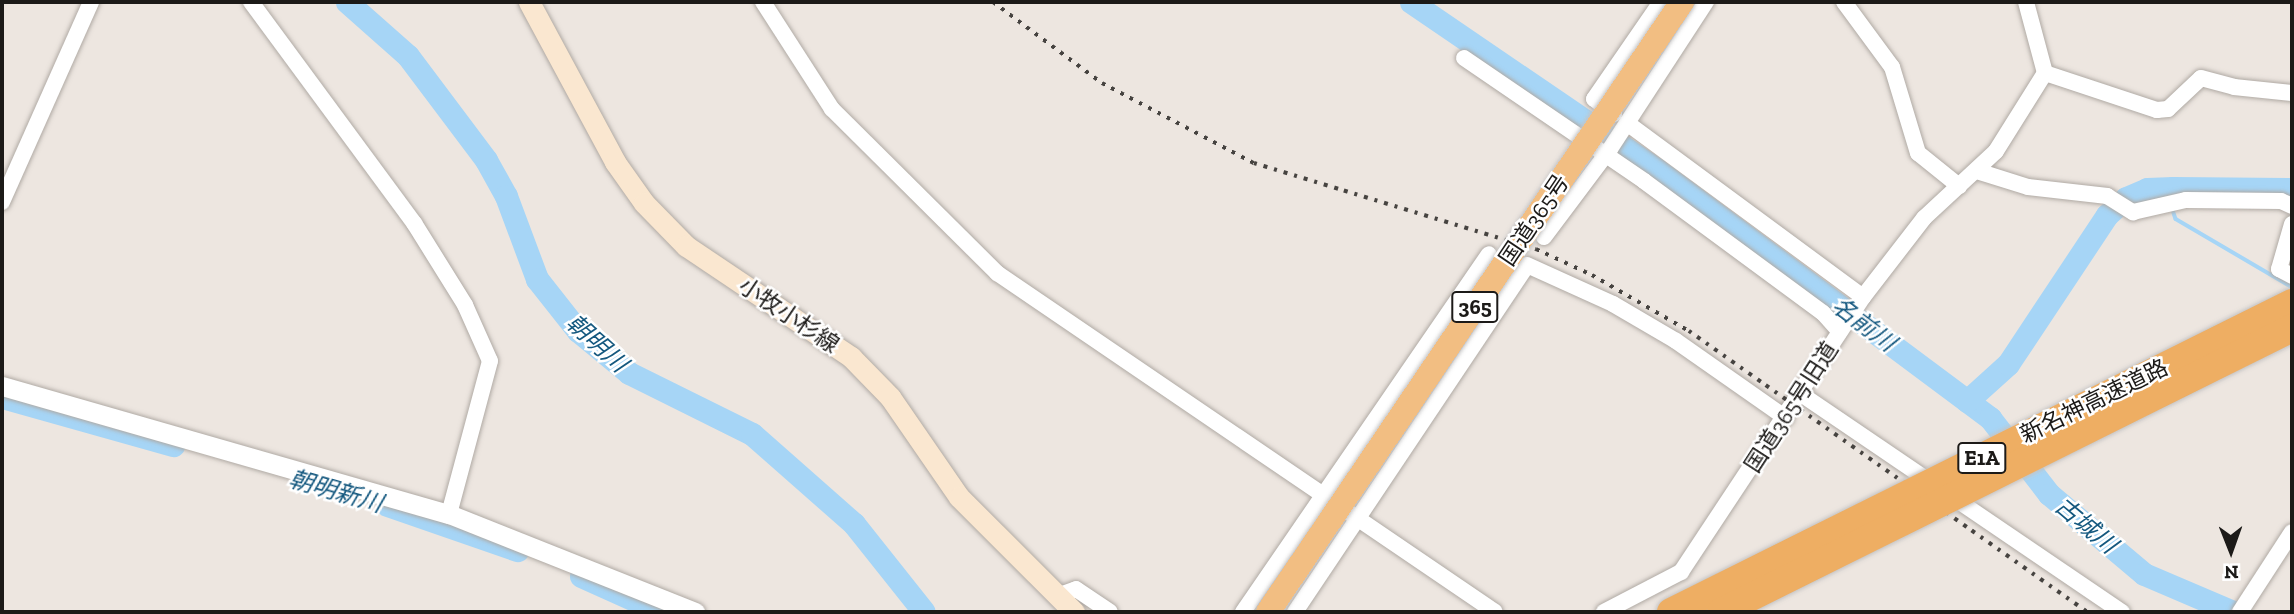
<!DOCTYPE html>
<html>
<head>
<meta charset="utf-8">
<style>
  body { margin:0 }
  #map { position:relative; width:2294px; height:614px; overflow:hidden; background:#ede6e0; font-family:"Zilla Slab","Noto Sans JP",serif }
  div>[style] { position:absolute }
  .stream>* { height:3.5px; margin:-1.75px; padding:0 1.75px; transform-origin:1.75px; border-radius:1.75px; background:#a6d5f6 }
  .river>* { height:23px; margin:-11.5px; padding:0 11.5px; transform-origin:11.5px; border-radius:11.5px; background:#a6d5f6 }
  .roads { filter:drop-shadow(0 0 2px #b0aaa4) drop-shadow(0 0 2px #b0aaa4) }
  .minor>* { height:16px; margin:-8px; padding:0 8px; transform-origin:8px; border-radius:8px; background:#fff }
  .tertiary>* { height:19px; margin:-9.5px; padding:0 9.5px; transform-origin:9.5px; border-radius:9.5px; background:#fff }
  .secondary>* { height:21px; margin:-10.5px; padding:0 10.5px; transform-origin:10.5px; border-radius:10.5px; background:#fae7d0 }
  .rail>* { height:3.5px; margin-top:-1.75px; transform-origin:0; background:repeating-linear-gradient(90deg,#464340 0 3.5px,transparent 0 10.5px) }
  .bridges { filter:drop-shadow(0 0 2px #c4c3c3) drop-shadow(0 0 2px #c4c3c3) }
  .trunk-bridge>* { height:24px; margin:-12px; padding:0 12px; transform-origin:12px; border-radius:12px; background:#f2be82 }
  .motorway-bridge>* { height:28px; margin:-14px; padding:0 14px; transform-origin:14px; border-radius:14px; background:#eeae63 }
  span { translate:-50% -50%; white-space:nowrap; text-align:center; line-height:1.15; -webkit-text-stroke:5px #fff; paint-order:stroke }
  .shield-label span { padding:2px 5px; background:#fff; border:2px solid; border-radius:5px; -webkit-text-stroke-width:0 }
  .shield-label { font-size:21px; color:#1c1a18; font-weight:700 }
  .street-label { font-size:23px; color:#1c1a18 }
  .water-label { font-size:24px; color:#14587f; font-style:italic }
  .frame { position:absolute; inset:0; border:4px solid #1c1a18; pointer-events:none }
  .north { position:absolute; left:2196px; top:516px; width:70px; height:70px; -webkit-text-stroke:5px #fff; paint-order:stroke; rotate:179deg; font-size:19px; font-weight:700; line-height:28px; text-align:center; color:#1c1a18 }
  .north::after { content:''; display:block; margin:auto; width:24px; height:32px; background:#1c1a18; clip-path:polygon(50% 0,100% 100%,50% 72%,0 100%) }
</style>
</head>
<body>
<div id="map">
  <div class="stream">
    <i style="left:2173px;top:196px;width:8px;rotate:-90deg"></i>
    <i style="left:2173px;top:210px;width:9px;rotate:72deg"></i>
    <i style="left:2176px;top:219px;width:134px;rotate:30.4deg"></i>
  </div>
  <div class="river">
    <i style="left:347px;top:2px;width:81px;rotate:41.5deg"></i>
    <i style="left:408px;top:56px;width:130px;rotate:53.1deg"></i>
    <i style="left:486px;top:160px;width:41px;rotate:60.9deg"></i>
    <i style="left:506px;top:196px;width:89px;rotate:69.5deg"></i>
    <i style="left:537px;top:279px;width:66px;rotate:51.7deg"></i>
    <i style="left:578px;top:331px;width:66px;rotate:39.5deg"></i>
    <i style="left:629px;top:373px;width:137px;rotate:26.4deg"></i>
    <i style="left:752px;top:434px;width:136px;rotate:41.4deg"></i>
    <i style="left:854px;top:524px;width:112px;rotate:51.5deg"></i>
    <i style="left:1411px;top:2px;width:297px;rotate:34.3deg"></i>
    <i style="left:1656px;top:169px;width:417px;rotate:36.7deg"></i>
    <i style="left:1990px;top:418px;width:96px;rotate:52.2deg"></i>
    <i style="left:2049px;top:494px;width:124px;rotate:40.1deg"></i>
    <i style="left:2144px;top:574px;width:97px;rotate:23.1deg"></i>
    <i style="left:2px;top:397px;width:178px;rotate:15.7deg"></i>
    <i style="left:1967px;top:401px;width:55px;rotate:-42.1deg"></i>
    <i style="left:2008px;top:364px;width:179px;rotate:-56.4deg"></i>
    <i style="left:2107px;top:215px;width:25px;rotate:-42deg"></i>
    <i style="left:2126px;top:198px;width:23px;rotate:-23deg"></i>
    <i style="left:2147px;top:189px;width:26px;rotate:-2deg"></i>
    <i style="left:2173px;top:188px;width:119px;rotate:0.5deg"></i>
    <i style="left:387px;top:505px;width:138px;rotate:19.1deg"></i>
    <i style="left:581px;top:576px;width:88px;rotate:24.2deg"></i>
  </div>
  <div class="roads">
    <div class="minor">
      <i style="left:251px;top:2px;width:275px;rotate:53.6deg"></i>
      <i style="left:414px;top:223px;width:97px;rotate:58.1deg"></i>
      <i style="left:465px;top:305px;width:61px;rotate:65.9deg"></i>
      <i style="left:490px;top:361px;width:158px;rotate:105deg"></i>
      <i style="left:763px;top:2px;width:127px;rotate:57.2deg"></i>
      <i style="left:832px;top:109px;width:233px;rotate:44.8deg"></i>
      <i style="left:997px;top:273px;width:602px;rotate:34.24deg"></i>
      <i style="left:1844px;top:2px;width:81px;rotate:53.6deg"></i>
      <i style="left:1892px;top:67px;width:90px;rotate:73.2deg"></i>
      <i style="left:1918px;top:153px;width:53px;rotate:38.8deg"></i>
      <i style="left:1464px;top:58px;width:218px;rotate:34.3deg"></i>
      <i style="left:1644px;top:181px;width:222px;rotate:36.4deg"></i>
      <i style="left:1823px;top:313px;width:25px;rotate:48deg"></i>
      <i style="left:2045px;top:73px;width:118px;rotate:18.3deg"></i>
      <i style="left:2157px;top:110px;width:11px;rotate:-5deg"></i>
      <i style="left:2168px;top:109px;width:45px;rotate:-43.2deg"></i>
      <i style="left:2201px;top:78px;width:34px;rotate:15deg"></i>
      <i style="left:2234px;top:87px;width:58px;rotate:5.9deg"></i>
      <i style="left:1614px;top:114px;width:25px;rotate:-143deg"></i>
      <i style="left:1594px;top:99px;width:118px;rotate:-55.4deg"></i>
      <i style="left:1627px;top:123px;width:293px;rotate:36.4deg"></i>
      <i style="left:1977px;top:171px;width:53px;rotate:17.4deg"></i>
      <i style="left:2028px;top:187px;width:80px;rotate:6.5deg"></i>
      <i style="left:2107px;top:196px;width:31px;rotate:32deg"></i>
      <i style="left:2133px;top:212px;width:54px;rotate:-12.8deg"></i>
      <i style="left:2186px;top:200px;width:95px;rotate:0.6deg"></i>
      <i style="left:2281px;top:201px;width:12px;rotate:24deg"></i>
      <i style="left:2px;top:202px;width:219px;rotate:-66deg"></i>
      <i style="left:2292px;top:224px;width:47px;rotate:106.1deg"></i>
      <i style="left:2279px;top:269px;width:15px;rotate:28deg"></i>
      <i style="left:1544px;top:237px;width:110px;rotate:-53.1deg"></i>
      <i style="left:1610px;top:149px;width:176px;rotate:-56.9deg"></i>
      <i style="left:1801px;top:394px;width:388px;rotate:34.2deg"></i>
      <i style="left:1057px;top:596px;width:20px;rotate:-20deg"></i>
      <i style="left:1076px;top:589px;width:41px;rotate:34.1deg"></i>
      <i style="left:1243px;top:612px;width:434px;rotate:-55.5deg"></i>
      <i style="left:1295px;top:612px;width:417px;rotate:-56.2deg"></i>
      <i style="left:1527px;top:265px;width:94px;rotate:24.4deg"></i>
      <i style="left:1613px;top:304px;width:73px;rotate:30.4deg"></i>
      <i style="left:1676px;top:341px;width:134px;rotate:35deg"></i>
      <i style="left:1604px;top:612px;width:87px;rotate:-27.5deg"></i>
      <i style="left:1681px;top:572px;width:330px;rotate:-56.5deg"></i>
      <i style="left:1863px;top:297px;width:100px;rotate:-52.3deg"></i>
      <i style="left:1924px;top:218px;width:98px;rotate:-42.9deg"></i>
      <i style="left:1996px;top:151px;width:92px;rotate:-57.9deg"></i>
      <i style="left:2045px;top:73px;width:73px;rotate:-105deg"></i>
      <i style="left:2240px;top:612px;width:95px;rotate:-57deg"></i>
    </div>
    <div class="tertiary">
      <i style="left:2px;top:386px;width:465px;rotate:16deg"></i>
      <i style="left:449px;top:514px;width:265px;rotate:21.7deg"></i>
    </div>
    <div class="secondary">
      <i style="left:529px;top:2px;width:182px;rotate:61.7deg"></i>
      <i style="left:615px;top:162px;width:50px;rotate:54.7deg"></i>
      <i style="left:644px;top:203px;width:60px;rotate:45.7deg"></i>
      <i style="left:686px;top:246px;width:199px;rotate:33.9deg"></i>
      <i style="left:851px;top:357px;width:56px;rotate:45.7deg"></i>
      <i style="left:890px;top:397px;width:121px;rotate:55.4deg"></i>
      <i style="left:959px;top:497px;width:163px;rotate:45deg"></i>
    </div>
  </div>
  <div class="rail">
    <i style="left:993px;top:2px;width:136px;rotate:36.6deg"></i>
    <i style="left:1102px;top:83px;width:172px;rotate:27.8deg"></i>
    <i style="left:1254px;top:163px;width:295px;rotate:17deg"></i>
    <i style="left:1536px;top:249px;width:62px;rotate:24.9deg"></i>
    <i style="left:1592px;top:275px;width:112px;rotate:30deg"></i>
    <i style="left:1689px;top:331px;width:488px;rotate:35.2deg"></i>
  </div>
  <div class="bridges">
    <div class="trunk-bridge">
      <i style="left:1268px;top:612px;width:737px;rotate:-55.84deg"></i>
    </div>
    <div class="motorway-bridge">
      <i style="left:1671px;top:612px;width:694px;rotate:-26.45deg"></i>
      <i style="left:1721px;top:612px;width:638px;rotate:-26.44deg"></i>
    </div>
  </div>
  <div class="shield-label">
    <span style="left:1475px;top:307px">365</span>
    <span style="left:1982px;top:458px">E1A</span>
  </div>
  <div class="street-label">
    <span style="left:1534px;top:220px;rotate:-56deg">国道365号</span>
    <span style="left:789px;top:315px;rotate:34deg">小牧小杉線</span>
    <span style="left:2094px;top:401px;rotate:-26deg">新名神高速道路</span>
    <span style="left:1791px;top:407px;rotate:-57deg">国道365号旧道</span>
  </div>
  <div class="water-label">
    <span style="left:1864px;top:324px;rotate:37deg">名前川</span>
    <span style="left:597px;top:343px;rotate:42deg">朝明川</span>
    <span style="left:336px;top:491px;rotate:16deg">朝明新川</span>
    <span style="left:2086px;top:525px;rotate:40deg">古城川</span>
  </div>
  <div class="frame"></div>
  <div class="north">N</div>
</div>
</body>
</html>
